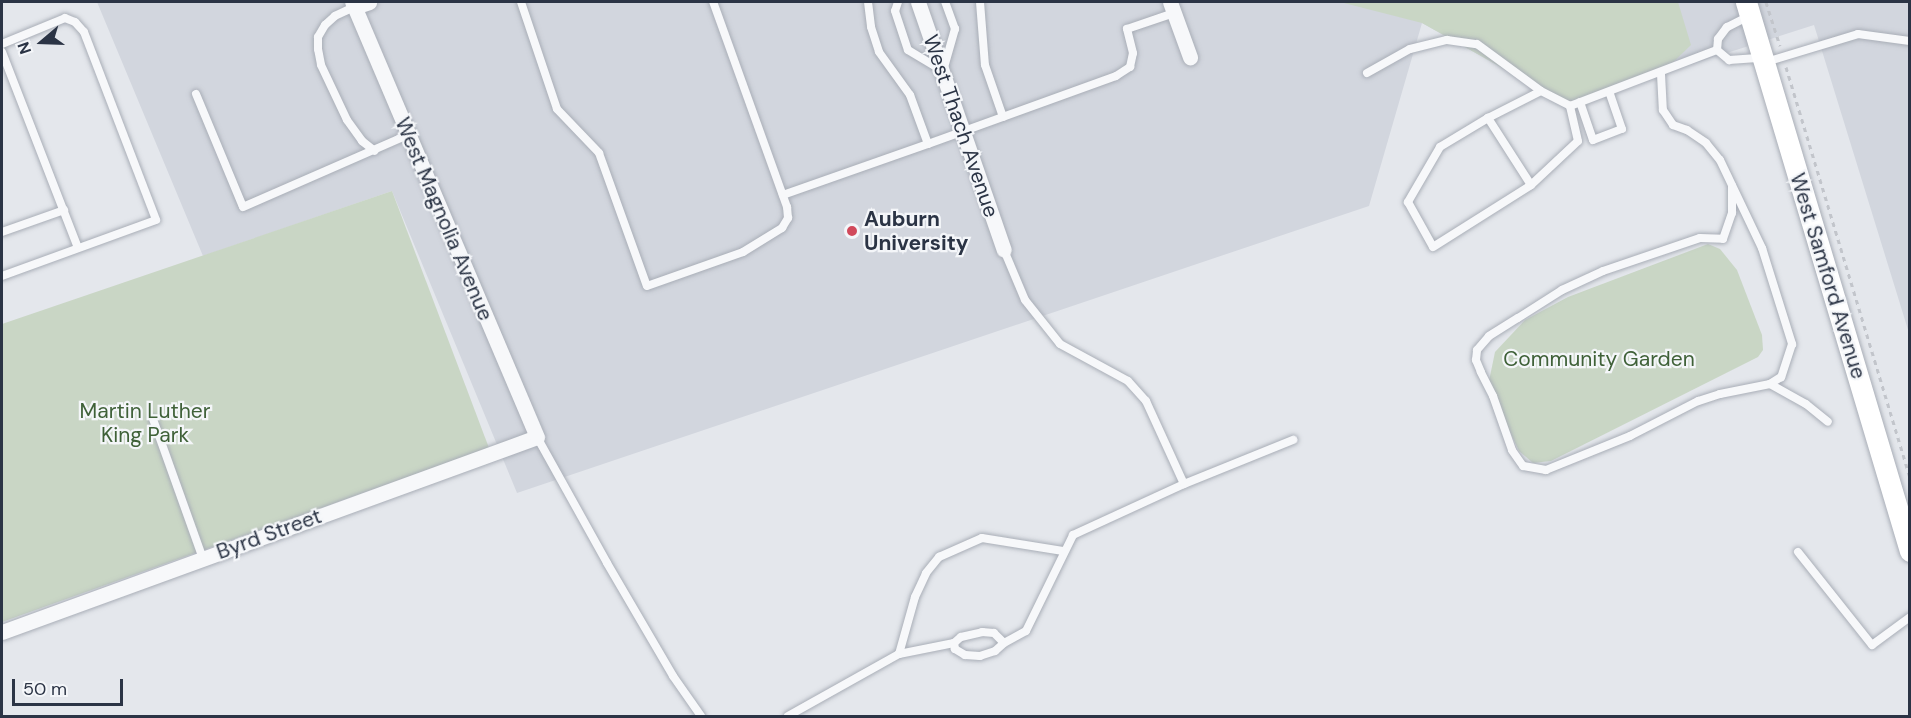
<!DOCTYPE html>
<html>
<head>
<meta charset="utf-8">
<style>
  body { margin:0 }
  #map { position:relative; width:1911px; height:718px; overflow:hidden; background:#e4e7ec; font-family:"DM Sans",sans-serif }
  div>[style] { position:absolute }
  .built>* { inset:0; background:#d2d6de }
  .green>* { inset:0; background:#c9d6c5 }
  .path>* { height:3px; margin-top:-1.5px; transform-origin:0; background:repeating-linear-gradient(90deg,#c2c5cb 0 4.5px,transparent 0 9px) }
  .roads { filter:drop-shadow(0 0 2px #a9aeb7) drop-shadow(0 0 2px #a9aeb7) }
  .lane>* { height:8px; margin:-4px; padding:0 4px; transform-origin:4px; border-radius:4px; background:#f7f8fa }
  .street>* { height:15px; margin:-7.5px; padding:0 7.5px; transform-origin:7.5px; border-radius:7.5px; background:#f7f8fa }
  .secondary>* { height:21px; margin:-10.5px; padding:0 10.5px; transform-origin:10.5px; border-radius:10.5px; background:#fff }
  .dots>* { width:16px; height:16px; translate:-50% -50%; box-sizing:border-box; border:3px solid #f4f6f9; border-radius:50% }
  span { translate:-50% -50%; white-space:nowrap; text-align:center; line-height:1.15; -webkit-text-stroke:4.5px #f4f6f9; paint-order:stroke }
  .street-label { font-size:21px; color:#2b3445 }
  .poi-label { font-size:21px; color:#2b3445; font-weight:700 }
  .left { translate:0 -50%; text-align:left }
  .park-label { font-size:21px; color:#3f6138 }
  .frame { position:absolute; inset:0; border:3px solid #2b3445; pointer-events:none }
  .north { position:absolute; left:12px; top:12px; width:60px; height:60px; -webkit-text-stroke:4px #f4f6f9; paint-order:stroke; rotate:251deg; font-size:16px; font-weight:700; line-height:24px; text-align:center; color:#2b3445 }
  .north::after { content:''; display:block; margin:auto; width:21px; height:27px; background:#2b3445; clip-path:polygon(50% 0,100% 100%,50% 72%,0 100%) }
  .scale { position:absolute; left:12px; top:679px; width:111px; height:27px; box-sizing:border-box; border:3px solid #2b3445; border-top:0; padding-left:8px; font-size:18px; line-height:21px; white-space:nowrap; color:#2b3445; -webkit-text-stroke:4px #f4f6f9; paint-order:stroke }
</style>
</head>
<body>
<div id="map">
  <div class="built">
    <i style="clip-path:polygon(97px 2px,1909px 2px,1909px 333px,1814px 25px,1661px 74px,1570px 106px,1422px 23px,1369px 206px,517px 493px,392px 191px,203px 256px)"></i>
  </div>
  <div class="green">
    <i style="clip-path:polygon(1340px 2px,1678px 2px,1691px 45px,1661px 74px,1570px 106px,1422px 23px)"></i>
    <i style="clip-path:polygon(392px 191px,489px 448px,2px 622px,2px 324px)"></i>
    <i style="clip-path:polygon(1708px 244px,1720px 249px,1737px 270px,1762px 335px,1763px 350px,1758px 357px,1551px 461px,1533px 463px,1519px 451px,1488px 386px,1495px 352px,1525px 320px,1568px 297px)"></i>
  </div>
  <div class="path">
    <i style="left:1766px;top:2px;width:46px;rotate:72.3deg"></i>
    <i style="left:1786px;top:67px;width:430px;rotate:73.2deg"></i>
  </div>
  <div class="roads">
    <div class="lane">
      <i style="left:521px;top:2px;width:113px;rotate:71.4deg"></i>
      <i style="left:557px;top:109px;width:61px;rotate:46.3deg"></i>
      <i style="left:599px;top:153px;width:141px;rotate:70.2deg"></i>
      <i style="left:647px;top:286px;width:102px;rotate:-19.5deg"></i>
      <i style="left:743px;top:252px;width:46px;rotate:-31.6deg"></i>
      <i style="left:782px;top:228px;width:12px;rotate:-59deg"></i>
      <i style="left:788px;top:218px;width:11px;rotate:-95deg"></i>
      <i style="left:787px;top:207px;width:218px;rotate:-109.8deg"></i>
      <i style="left:868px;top:2px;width:25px;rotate:83deg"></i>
      <i style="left:871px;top:27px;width:26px;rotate:72deg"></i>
      <i style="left:879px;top:52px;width:53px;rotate:54.2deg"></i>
      <i style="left:910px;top:95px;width:52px;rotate:69.8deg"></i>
      <i style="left:928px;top:144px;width:200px;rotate:-19.9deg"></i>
      <i style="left:1116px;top:76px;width:17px;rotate:-33deg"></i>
      <i style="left:1130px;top:67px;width:14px;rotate:-78deg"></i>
      <i style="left:1133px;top:53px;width:25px;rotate:-104deg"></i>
      <i style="left:1127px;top:29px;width:50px;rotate:-18.8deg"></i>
      <i style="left:898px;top:2px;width:9px;rotate:108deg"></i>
      <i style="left:895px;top:11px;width:41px;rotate:71.6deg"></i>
      <i style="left:908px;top:50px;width:41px;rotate:31deg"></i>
      <i style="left:943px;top:71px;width:44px;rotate:-74.1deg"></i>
      <i style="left:955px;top:29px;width:29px;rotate:-110deg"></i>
      <i style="left:980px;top:2px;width:63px;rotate:85.5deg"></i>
      <i style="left:985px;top:65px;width:55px;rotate:70.9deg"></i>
      <i style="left:354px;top:7px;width:21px;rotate:155deg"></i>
      <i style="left:335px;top:16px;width:13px;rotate:138deg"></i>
      <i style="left:325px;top:25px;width:14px;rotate:120deg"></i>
      <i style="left:318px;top:37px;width:12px;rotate:90deg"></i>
      <i style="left:318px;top:49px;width:16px;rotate:79deg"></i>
      <i style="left:321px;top:65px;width:61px;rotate:64.7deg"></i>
      <i style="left:347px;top:120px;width:26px;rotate:54deg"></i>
      <i style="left:362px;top:141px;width:16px;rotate:38deg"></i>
      <i style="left:1749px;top:16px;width:25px;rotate:153deg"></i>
      <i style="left:1727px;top:27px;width:15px;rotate:127deg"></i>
      <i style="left:1718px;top:39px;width:11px;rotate:95deg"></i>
      <i style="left:1717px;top:50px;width:16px;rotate:40deg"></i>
      <i style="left:1729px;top:60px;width:32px;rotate:-4deg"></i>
      <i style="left:2px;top:44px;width:68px;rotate:-22.4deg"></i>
      <i style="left:65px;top:18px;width:11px;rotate:22deg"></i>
      <i style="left:75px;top:22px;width:13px;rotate:48deg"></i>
      <i style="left:84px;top:32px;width:201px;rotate:69deg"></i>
      <i style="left:156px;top:220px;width:164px;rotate:160deg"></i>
      <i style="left:2px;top:52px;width:210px;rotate:68.8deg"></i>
      <i style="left:1766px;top:62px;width:96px;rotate:-16.9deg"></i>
      <i style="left:1858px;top:34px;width:52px;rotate:7.7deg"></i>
      <i style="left:1367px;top:73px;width:49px;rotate:-29.2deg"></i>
      <i style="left:1410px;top:49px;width:38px;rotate:-14deg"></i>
      <i style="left:1447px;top:40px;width:30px;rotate:8deg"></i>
      <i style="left:1477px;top:44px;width:79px;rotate:36.3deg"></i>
      <i style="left:1661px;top:74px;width:36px;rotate:87deg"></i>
      <i style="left:1663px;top:110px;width:18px;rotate:56deg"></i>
      <i style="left:1673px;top:125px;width:15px;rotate:20deg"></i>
      <i style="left:1687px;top:130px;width:23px;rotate:34deg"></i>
      <i style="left:1706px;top:143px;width:22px;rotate:51deg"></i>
      <i style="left:1720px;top:160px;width:98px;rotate:64.5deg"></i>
      <i style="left:1762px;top:248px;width:101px;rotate:72.6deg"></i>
      <i style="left:1792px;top:344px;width:35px;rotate:108deg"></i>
      <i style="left:1781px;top:377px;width:13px;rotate:148deg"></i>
      <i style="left:1770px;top:384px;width:51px;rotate:168.7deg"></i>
      <i style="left:1720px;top:394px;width:23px;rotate:162deg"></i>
      <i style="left:1698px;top:401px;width:76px;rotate:152.8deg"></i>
      <i style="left:1630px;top:436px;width:91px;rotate:158deg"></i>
      <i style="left:1546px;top:470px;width:23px;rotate:-170deg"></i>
      <i style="left:1523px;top:466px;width:19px;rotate:-125deg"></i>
      <i style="left:1512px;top:450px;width:57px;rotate:-109.4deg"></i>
      <i style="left:1493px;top:396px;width:27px;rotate:-117deg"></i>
      <i style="left:1481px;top:372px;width:13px;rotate:-113deg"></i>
      <i style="left:1476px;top:360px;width:10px;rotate:-84deg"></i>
      <i style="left:1477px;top:350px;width:18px;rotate:-49deg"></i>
      <i style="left:1489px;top:336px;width:34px;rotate:-32deg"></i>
      <i style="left:1518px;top:318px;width:52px;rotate:-32.5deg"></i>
      <i style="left:1562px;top:290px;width:45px;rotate:-24.9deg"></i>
      <i style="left:1603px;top:271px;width:102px;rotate:-18.8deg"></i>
      <i style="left:1700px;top:238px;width:23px;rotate:2deg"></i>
      <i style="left:1723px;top:239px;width:28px;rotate:-71deg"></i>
      <i style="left:1732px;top:213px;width:27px;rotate:-90deg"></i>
      <i style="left:196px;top:94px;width:122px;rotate:67.4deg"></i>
      <i style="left:243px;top:207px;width:180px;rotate:-23.6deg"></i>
      <i style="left:1580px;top:102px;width:40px;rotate:71.1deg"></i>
      <i style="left:1593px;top:140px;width:31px;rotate:-21deg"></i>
      <i style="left:1622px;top:129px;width:39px;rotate:-109deg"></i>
      <i style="left:1488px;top:118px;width:56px;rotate:148.9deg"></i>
      <i style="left:1440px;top:147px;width:64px;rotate:120.2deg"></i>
      <i style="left:1408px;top:202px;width:51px;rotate:60.9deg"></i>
      <i style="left:1433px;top:247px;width:116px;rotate:-32.3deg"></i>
      <i style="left:1531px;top:185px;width:80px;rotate:-122.7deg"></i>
      <i style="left:1488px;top:118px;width:59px;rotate:-27deg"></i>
      <i style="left:1541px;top:91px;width:33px;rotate:27deg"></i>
      <i style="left:1570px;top:106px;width:157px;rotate:-20.9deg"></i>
      <i style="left:1531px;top:185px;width:64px;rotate:-43.1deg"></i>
      <i style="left:1578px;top:141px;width:36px;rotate:-103deg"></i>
      <i style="left:783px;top:195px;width:154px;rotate:-19.4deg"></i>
      <i style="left:2px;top:232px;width:66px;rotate:-19.5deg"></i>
      <i style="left:1004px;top:250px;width:54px;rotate:67.2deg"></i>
      <i style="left:1025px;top:300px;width:56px;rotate:51.5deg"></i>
      <i style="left:1060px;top:344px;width:77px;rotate:28.6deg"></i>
      <i style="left:1128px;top:381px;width:27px;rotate:48deg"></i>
      <i style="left:1146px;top:401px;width:91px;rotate:65.4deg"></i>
      <i style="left:1770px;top:384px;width:41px;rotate:29.1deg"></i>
      <i style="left:1806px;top:404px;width:28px;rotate:39deg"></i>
      <i style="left:153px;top:419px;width:149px;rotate:70.3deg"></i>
      <i style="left:537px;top:437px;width:144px;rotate:60.9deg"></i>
      <i style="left:607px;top:563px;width:131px;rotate:59.7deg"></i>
      <i style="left:673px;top:676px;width:49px;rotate:55deg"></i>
      <i style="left:1798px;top:552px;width:119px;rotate:51.5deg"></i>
      <i style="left:1872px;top:645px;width:47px;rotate:-36.4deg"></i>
      <i style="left:1004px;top:643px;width:25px;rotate:-29deg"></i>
      <i style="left:1026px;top:631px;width:107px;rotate:-63.9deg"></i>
      <i style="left:1073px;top:535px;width:122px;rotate:-24.7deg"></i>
      <i style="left:1184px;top:484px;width:118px;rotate:-22deg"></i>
      <i style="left:899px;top:654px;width:59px;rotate:-74.3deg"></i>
      <i style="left:915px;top:597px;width:26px;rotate:-65deg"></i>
      <i style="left:926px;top:573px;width:21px;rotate:-51deg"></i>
      <i style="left:939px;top:557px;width:47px;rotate:-23.8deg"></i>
      <i style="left:982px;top:538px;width:82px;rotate:9.1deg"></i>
      <i style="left:788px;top:716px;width:127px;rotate:-29.2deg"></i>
      <i style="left:899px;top:654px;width:56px;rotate:-11.3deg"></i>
      <i style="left:954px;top:643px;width:9px;rotate:-41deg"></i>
      <i style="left:961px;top:637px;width:22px;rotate:-13deg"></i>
      <i style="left:982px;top:632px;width:12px;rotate:5deg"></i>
      <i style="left:994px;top:633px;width:14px;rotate:45deg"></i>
      <i style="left:1004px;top:643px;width:12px;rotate:138deg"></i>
      <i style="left:995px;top:651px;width:16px;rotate:162deg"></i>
      <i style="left:980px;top:656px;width:15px;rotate:-176deg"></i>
      <i style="left:965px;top:655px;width:12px;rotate:-149deg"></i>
      <i style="left:955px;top:649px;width:6px;rotate:-99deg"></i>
    </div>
    <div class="street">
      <i style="left:918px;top:2px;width:262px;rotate:70.9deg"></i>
      <i style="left:1170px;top:2px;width:59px;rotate:70deg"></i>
      <i style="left:354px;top:7px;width:16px;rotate:-18deg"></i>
      <i style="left:2px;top:632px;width:569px;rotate:-20.03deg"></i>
      <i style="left:537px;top:437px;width:473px;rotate:-113deg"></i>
    </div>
    <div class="secondary">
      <i style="left:1746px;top:2px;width:573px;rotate:73.37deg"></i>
    </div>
  </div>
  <div class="dots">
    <i style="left:852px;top:231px;background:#d1495b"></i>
  </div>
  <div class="street-label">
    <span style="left:961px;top:126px;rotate:71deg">West Thach Avenue</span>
    <span style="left:444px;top:219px;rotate:67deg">West Magnolia Avenue</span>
    <span style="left:1828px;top:276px;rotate:73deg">West Samford Avenue</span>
    <span style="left:269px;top:534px;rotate:-20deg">Byrd Street</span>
  </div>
  <div class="poi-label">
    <span class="left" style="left:864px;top:231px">Auburn<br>University</span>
  </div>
  <div class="park-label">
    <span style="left:1599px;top:359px">Community Garden</span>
    <span style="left:145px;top:423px">Martin Luther<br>King Park</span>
  </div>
  <div class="frame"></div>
  <div class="north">N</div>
  <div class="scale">50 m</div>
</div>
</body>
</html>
